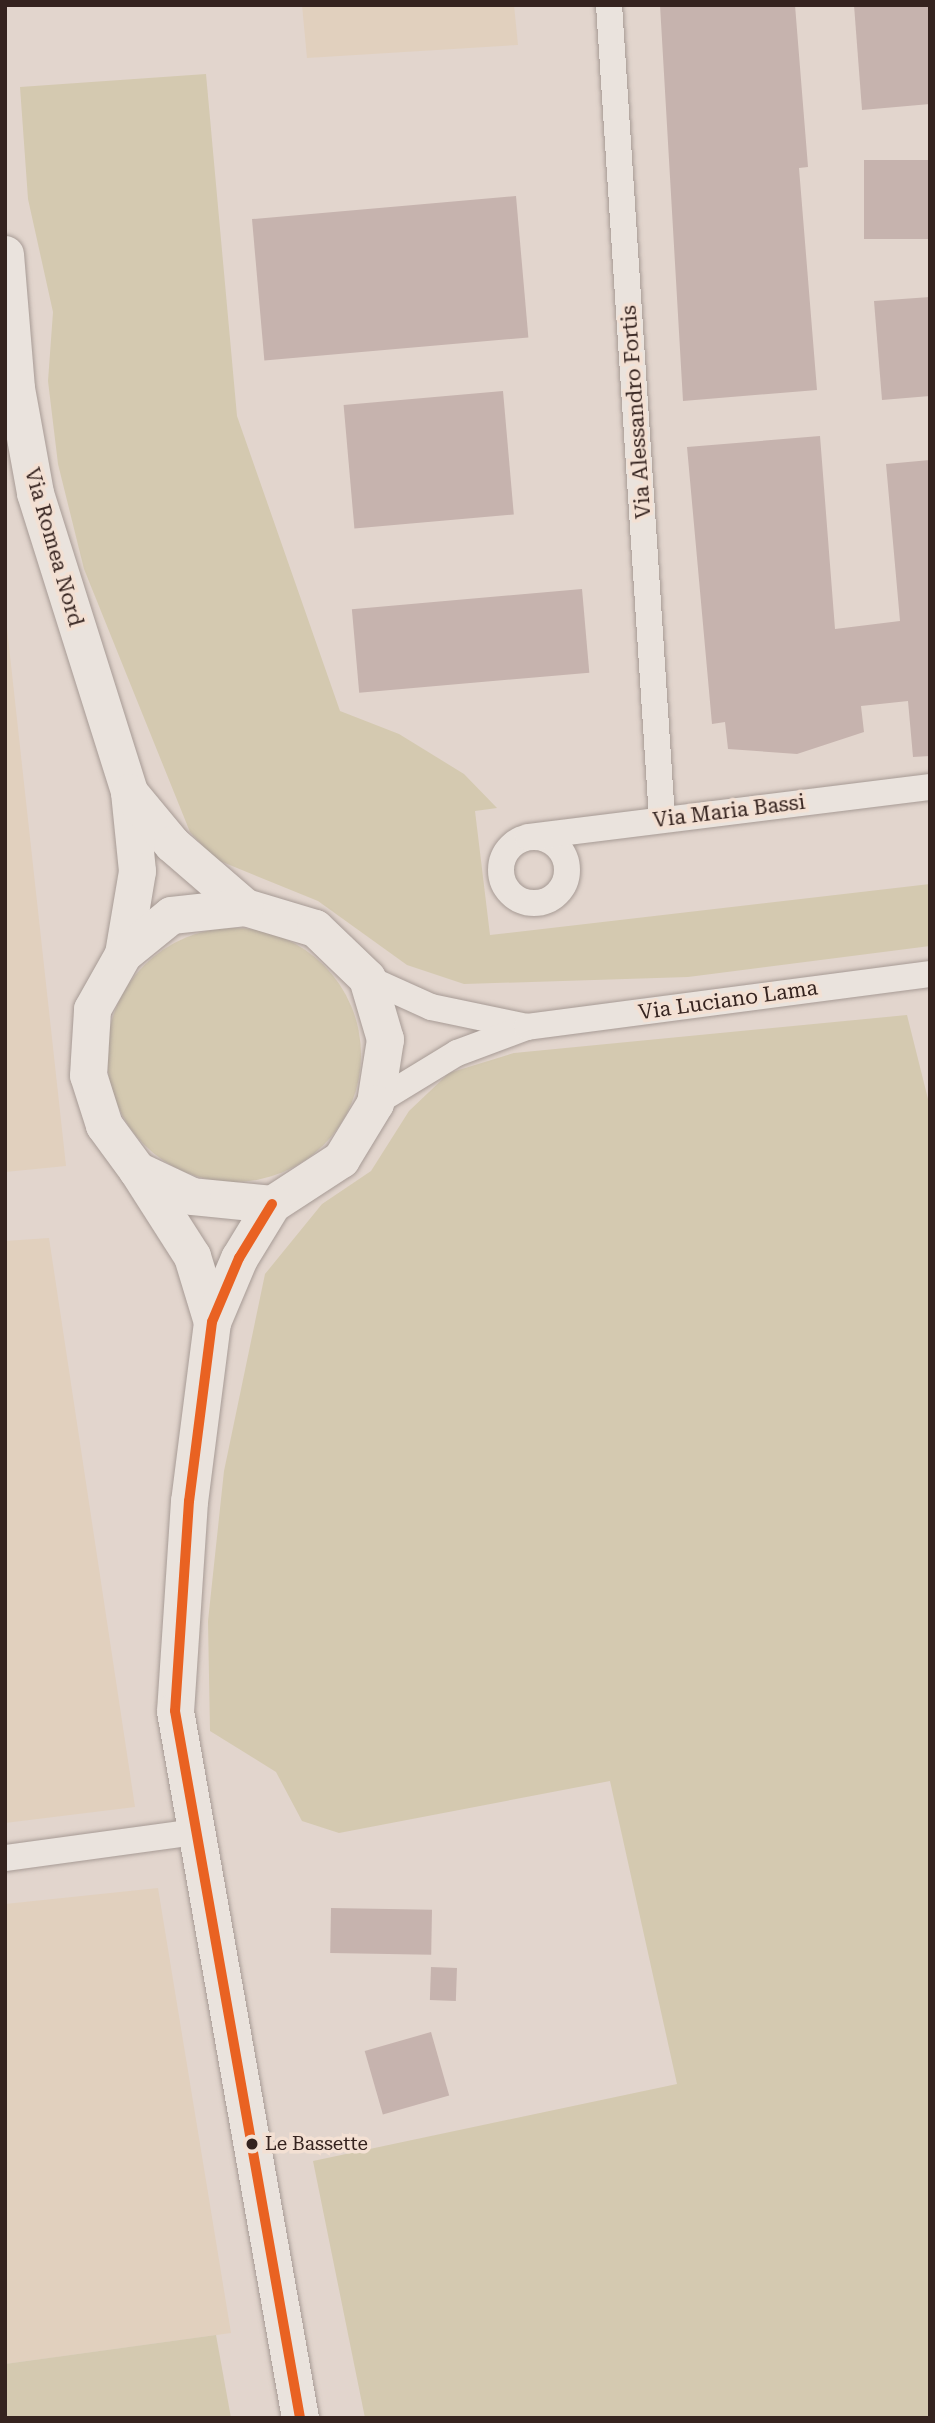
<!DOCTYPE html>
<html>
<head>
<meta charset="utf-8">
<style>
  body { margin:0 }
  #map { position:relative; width:935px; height:2423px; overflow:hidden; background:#e2d5cd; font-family:"Roboto Serif",serif }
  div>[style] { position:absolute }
  .farmland>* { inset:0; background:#e1d0be }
  .green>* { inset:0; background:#d4c9b0 }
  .round { border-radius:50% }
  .building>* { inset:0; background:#c6b3ae; transform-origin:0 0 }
  .roads { filter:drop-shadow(0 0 2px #a79b95) drop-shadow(0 0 2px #a79b95) }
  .street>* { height:26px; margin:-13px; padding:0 13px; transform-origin:13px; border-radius:13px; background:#eae3dd }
  .street>.ring { margin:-13px; padding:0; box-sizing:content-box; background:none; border:26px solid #eae3dd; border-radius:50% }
  .secondary>* { height:37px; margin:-18.5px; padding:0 18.5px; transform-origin:18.5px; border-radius:18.5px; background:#eae3dd }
  .bus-1>* { height:10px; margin:-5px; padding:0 5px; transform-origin:5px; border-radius:5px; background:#e96222 }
  .dots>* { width:19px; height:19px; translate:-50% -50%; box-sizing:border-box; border:4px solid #f3e0d3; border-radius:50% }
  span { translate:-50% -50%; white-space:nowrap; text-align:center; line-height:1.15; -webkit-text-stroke:7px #f3e0d3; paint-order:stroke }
  .bus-label { font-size:19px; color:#35231f }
  .left { translate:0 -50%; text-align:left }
  .street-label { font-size:21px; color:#35231f }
  .frame { position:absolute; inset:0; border:7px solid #35231f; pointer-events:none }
</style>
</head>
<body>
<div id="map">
  <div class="farmland">
    <i style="clip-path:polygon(302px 5px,514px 5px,518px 45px,307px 58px)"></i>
    <i style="clip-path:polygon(5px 610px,66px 1166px,5px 1172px)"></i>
    <i style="clip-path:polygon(49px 1238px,135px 1807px,5px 1823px,5px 1241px)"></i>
    <i style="clip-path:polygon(158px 1888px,231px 2333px,5px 2364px,5px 1904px)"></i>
  </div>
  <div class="green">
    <i style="clip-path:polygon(206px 74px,237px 416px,340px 711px,399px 734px,464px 774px,497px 808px,475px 811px,490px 935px,930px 884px,930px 946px,688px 977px,464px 984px,407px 965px,318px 901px,215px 859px,190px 832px,84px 569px,58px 464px,48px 381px,53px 312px,28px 199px,20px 87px)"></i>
    <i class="round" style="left:107px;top:928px;width:254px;height:254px"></i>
    <i style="clip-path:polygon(907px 1015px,930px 1107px,930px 2418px,365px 2418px,313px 2161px,677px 2084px,610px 1781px,339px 1833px,302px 1821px,276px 1772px,210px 1731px,208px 1621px,224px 1471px,265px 1274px,322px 1204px,371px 1171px,409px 1111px,449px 1073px,514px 1053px)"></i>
    <i style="clip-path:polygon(216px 2335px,231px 2418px,5px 2418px,5px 2364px)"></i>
  </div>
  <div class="building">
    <i style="clip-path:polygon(660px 5px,795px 5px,808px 167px,799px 168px,817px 390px,683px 401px)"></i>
    <i style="clip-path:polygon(854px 5px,930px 5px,930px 104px,862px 110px)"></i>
    <i style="left:930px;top:160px;width:79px;height:66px;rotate:90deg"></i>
    <i style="left:516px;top:196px;width:142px;height:265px;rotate:85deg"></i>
    <i style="clip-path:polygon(930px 297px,930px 396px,882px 400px,874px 301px)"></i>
    <i style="left:503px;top:391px;width:124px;height:160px;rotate:85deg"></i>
    <i style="clip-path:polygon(820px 436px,835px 629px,900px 621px,886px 464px,930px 460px,930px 756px,913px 757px,908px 701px,861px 706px,864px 732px,797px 754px,728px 749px,725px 722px,712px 724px,687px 447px)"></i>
    <i style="left:582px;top:589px;width:84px;height:231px;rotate:85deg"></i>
    <i style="left:331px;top:1908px;width:101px;height:45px;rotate:1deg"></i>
    <i style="left:431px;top:1967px;width:26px;height:33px;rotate:2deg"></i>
    <i style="left:431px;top:2032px;width:66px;height:69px;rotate:74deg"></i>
  </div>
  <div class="roads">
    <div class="street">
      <i style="left:609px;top:5px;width:815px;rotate:86.27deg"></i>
      <i class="ring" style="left:501px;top:837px;width:40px;height:40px"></i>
      <i style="left:528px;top:837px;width:405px;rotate:-7.1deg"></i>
      <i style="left:367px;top:978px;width:70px;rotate:24.4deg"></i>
      <i style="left:431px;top:1007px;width:98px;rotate:11.8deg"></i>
      <i style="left:375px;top:1103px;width:96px;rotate:-31.4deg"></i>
      <i style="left:457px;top:1053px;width:75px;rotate:-20.4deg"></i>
      <i style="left:527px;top:1027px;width:406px;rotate:-7.5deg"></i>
      <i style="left:5px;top:1858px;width:191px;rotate:-7.8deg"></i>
    </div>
    <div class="secondary">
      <i style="left:5px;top:254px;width:134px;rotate:85.3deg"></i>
      <i style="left:16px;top:388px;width:107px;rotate:79.7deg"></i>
      <i style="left:35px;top:493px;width:313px;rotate:72.5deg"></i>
      <i style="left:129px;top:792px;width:79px;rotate:84.2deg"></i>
      <i style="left:137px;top:871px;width:84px;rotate:99.6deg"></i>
      <i style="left:129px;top:792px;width:67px;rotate:50.4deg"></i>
      <i style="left:172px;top:844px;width:96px;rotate:40.8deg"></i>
      <i style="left:245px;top:907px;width:73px;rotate:16.7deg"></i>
      <i style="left:315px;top:928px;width:72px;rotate:43.9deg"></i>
      <i style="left:367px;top:978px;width:64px;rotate:73.6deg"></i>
      <i style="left:385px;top:1039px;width:65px;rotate:98.9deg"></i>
      <i style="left:375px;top:1103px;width:66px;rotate:121.3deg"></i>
      <i style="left:341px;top:1159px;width:82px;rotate:146.9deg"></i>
      <i style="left:272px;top:1204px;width:80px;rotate:-174.3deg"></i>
      <i style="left:192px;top:1196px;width:61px;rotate:-154.7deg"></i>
      <i style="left:137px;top:1170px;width:56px;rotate:-126.3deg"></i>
      <i style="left:104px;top:1125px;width:52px;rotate:-107.7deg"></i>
      <i style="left:88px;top:1075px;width:66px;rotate:-86.5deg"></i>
      <i style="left:92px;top:1009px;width:63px;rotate:-60.6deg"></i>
      <i style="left:123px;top:954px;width:62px;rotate:-39.1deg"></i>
      <i style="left:171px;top:915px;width:74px;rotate:-6.2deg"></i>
      <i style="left:137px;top:1170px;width:102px;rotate:57.4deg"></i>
      <i style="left:192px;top:1256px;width:69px;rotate:73.1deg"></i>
      <i style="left:272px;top:1204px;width:63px;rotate:121.4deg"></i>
      <i style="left:239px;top:1258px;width:69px;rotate:112.9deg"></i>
      <i style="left:212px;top:1322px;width:180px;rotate:97.3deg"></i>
      <i style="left:189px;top:1501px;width:210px;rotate:93.8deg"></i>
      <i style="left:175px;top:1711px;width:718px;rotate:79.97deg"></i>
    </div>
  </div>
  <div class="bus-1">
    <i style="left:272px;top:1204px;width:63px;rotate:121.4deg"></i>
    <i style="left:239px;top:1258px;width:69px;rotate:112.9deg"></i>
    <i style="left:212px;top:1322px;width:180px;rotate:97.3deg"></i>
    <i style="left:189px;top:1501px;width:210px;rotate:93.8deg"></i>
    <i style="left:175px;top:1711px;width:718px;rotate:79.97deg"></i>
  </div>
  <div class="dots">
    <i style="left:252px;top:2144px;background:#35231f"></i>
  </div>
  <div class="bus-label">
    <span class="left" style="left:265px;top:2144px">Le Bassette</span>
  </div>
  <div class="street-label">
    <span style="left:636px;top:412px;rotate:-94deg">Via Alessandro Fortis</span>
    <span style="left:54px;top:547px;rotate:74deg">Via Romea Nord</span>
    <span style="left:729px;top:811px;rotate:-7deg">Via Maria Bassi</span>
    <span style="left:728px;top:1000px;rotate:-8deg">Via Luciano Lama</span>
  </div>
  <div class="frame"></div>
</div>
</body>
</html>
